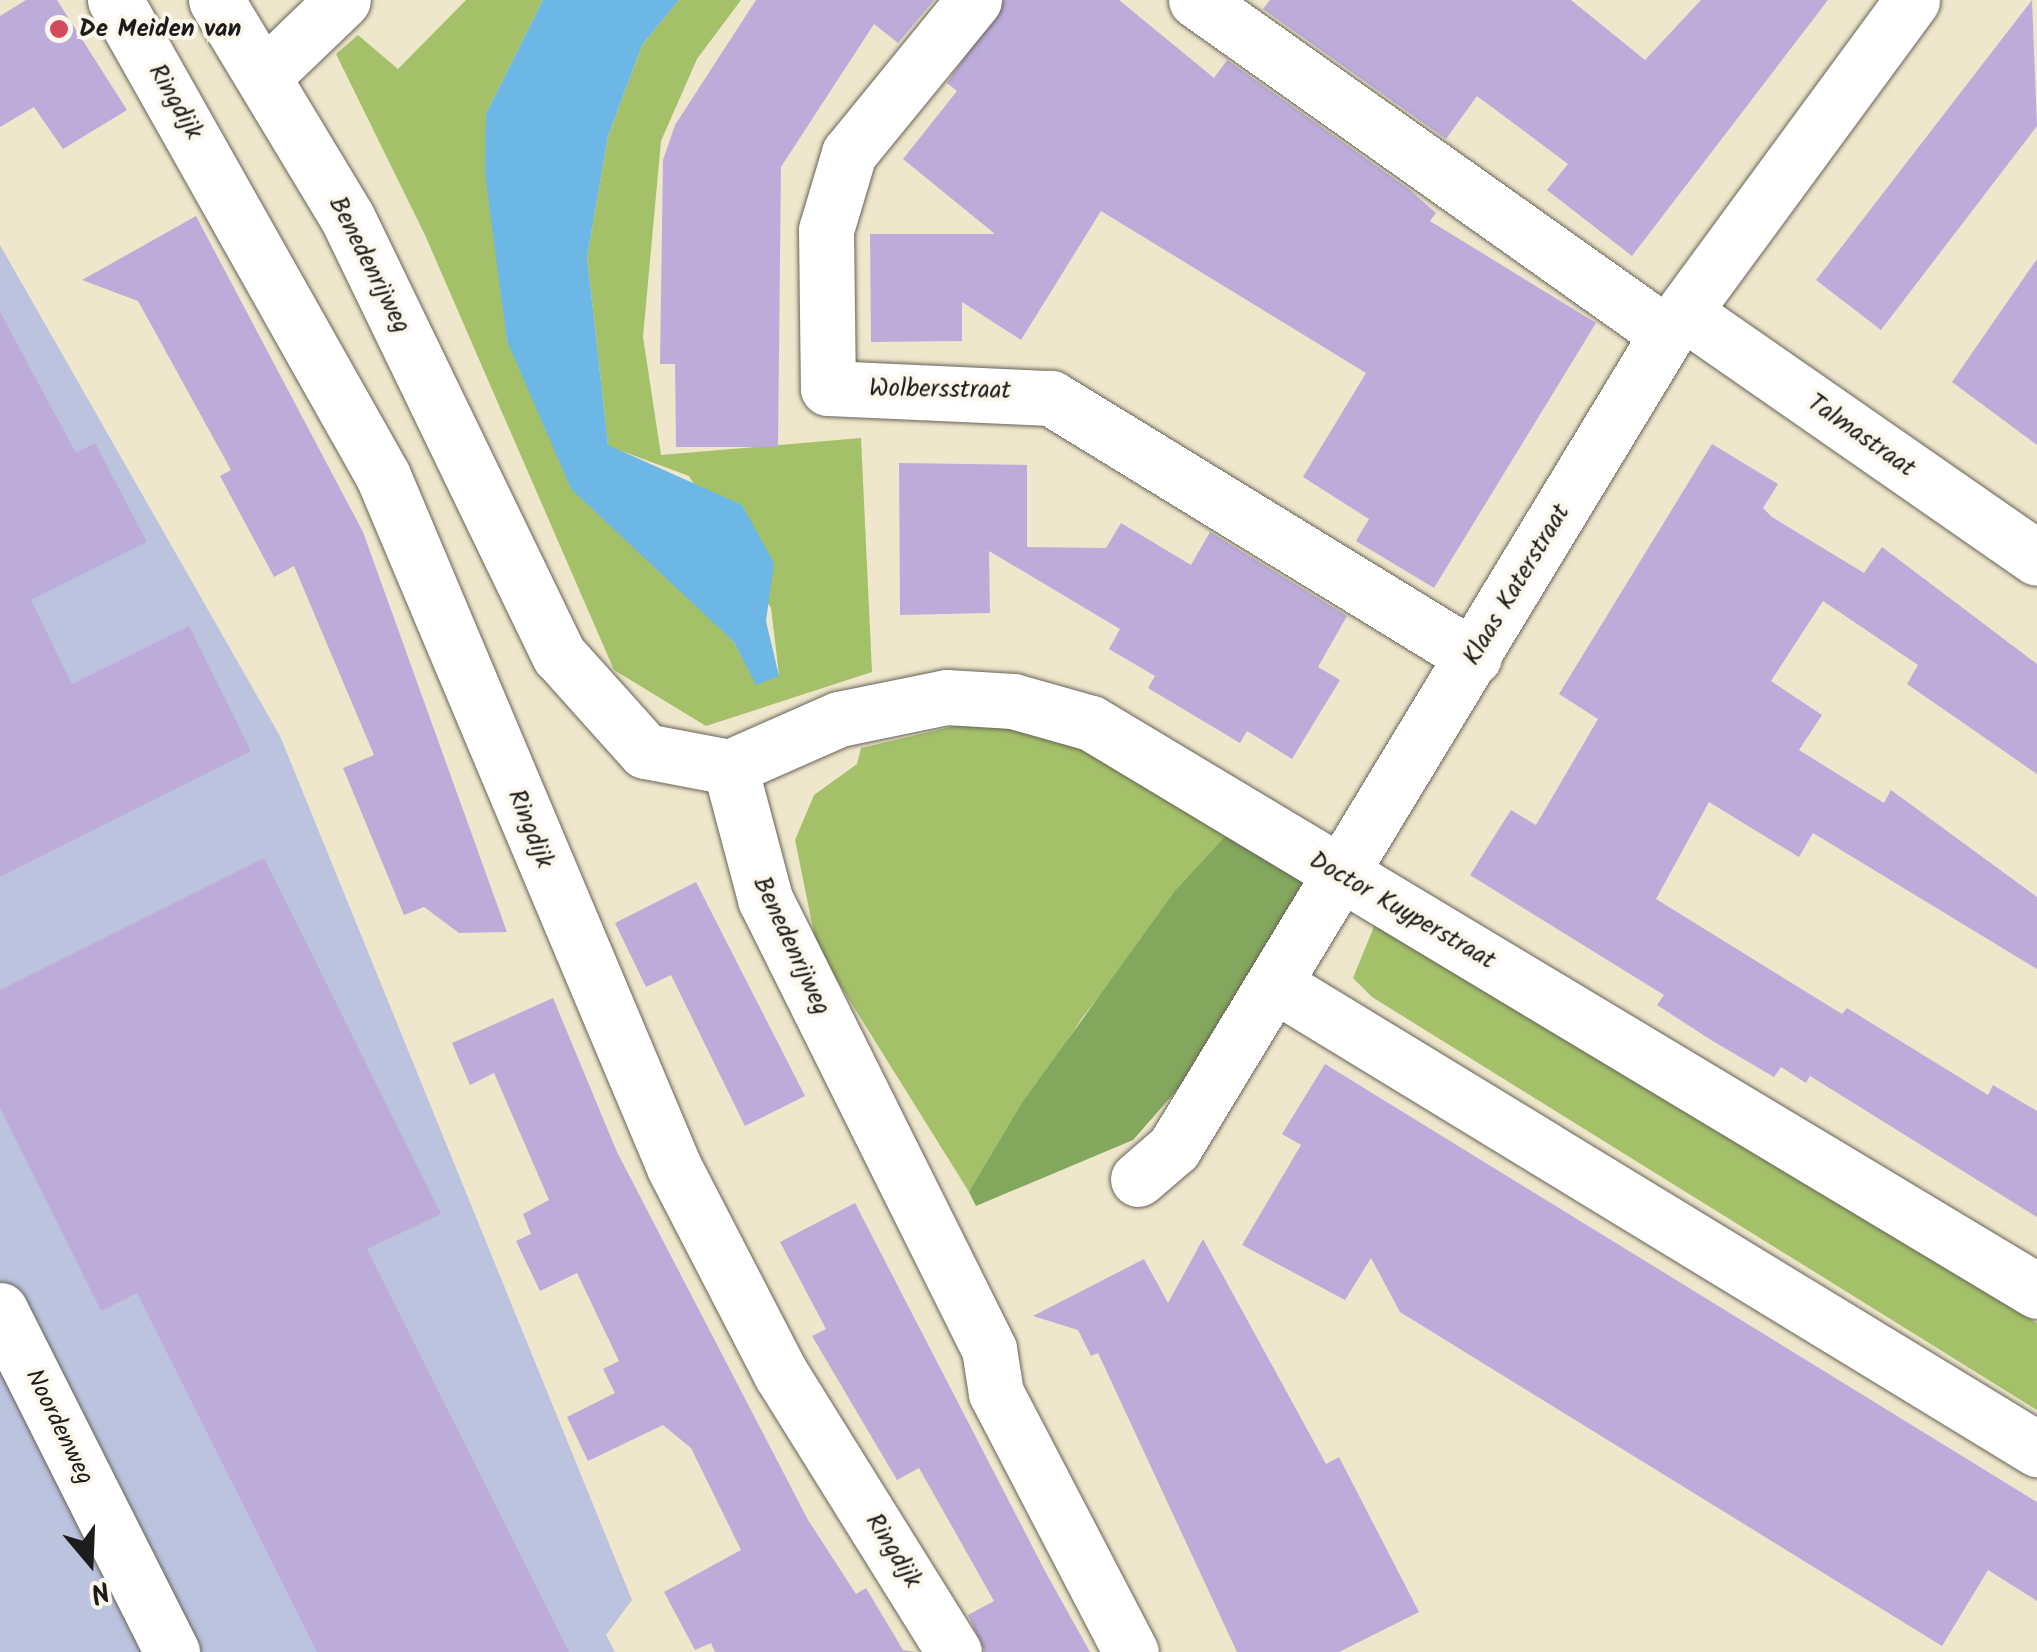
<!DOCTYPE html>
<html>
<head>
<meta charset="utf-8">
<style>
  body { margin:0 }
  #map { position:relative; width:2037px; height:1652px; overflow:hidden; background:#efe7cb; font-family:Kalam,sans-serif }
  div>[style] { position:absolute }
  .industrial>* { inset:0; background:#bcc3de }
  .green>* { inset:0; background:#a4c169 }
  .forest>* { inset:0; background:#83a75d }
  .water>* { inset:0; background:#6cb7e5 }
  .building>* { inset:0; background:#bdacd9 }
  .roads { filter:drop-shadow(0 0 2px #666359) drop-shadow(0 0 2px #666359) }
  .street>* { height:55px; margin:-27.5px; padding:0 27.5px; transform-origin:27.5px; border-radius:27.5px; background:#fff }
  .dots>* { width:28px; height:28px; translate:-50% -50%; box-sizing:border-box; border:5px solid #fbf7ec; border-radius:50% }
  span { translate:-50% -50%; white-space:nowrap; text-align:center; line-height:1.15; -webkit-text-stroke:8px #fbf7ec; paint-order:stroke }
  .poi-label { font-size:25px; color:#1c1c1c; font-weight:700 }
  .left { translate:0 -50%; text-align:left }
  .street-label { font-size:25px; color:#1c1c1c }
  .north { position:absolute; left:40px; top:1512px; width:100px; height:100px; -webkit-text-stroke:8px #fbf7ec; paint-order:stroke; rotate:161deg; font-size:28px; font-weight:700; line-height:40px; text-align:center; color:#1c1c1c }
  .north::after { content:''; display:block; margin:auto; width:35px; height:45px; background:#1c1c1c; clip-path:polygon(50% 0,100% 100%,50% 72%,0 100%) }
</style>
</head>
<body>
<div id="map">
  <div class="industrial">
    <i style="clip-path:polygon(0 245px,280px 736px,632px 1600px,606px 1635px,615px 1652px,0 1652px)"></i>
  </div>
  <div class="green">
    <i style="clip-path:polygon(466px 0,543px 0,486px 114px,507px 341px,673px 581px,734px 642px,756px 684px,779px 675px,771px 608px,689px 476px,608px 446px,587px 257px,608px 136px,642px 45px,679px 0,741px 0,697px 59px,661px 141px,643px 337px,661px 455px,861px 438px,872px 672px,706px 726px,614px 670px,425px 235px,336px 54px,358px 35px,398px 69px)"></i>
    <i style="clip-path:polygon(964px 724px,1054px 733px,1232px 829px,1082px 1018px,969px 1192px,817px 948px,795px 840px,814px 795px,857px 764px,861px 748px)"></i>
    <i style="clip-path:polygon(1375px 924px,2037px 1323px,2037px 1410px,1372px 997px,1353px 978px)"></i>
  </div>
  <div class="forest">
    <i style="clip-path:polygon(1232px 829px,1306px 885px,1177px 1090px,1133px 1140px,976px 1206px,969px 1192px,1022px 1103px,1175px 891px)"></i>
  </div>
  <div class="water">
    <i style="clip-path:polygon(543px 0,679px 0,642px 45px,608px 136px,587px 257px,608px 445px,742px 505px,774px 563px,766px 621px,779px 676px,756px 685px,734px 642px,571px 489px,507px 341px,485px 173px,486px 114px)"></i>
  </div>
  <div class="building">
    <i style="clip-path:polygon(26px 0,57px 0,127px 110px,63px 149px,34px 107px,0 127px,0 16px)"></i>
    <i style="clip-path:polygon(756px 0,934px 0,898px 43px,874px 24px,781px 167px,778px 447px,676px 447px,675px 364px,660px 364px,663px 160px,675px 125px)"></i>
    <i style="clip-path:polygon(1004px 0,1119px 0,1214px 78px,1227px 60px,1410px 190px,1436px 213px,1430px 221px,1596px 323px,1434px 588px,1356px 541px,1369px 519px,1303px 477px,1366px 373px,1101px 211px,1021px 340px,962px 302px,962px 341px,871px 342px,870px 234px,995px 234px,903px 159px,957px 91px,947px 83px)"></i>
    <i style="clip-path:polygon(1270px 0,1571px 0,1645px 60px,1701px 0,1828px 0,1632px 256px,1547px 190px,1568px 164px,1477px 96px,1446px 139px,1263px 9px)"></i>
    <i style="clip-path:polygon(2032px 0,2037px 126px,1881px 330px,1816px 280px)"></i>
    <i style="clip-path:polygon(196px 216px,363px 532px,507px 932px,459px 933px,424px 907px,404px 915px,343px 768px,374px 755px,294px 566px,274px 577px,220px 476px,231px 470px,138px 301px,82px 280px)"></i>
    <i style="clip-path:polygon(2037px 259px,2037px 445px,1952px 382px)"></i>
    <i style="clip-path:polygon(0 312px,76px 453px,95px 443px,147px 542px,31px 600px,72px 684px,189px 626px,251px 751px,0 877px)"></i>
    <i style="clip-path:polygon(1712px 444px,1778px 484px,1763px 508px,1772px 517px,1864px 573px,1882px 547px,2037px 664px,2037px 774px,1907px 684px,1918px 665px,1823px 601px,1771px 681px,1822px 715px,1799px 750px,1884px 803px,1891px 790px,2037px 897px,2037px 969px,1813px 833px,1799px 857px,1709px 802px,1656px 899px,1842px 1014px,1847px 1008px,1988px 1095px,1993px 1085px,2037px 1111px,2037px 1217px,1810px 1076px,1806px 1083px,1781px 1067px,1774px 1077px,1711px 1040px,1657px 1005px,1664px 995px,1470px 875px,1511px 810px,1536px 825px,1598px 719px,1559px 694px)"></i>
    <i style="clip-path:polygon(899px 463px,1027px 465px,1027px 547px,1106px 548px,1121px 523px,1191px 565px,1210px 532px,1347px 616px,1318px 667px,1340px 680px,1292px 759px,1247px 731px,1240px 743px,1148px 688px,1155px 676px,1109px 649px,1120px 629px,989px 551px,990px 613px,900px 615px)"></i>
    <i style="clip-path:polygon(264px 858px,441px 1214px,367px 1249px,569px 1652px,317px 1652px,137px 1293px,101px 1311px,0 1108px,0 990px)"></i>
    <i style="clip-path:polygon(696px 882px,805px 1096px,745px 1126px,671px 975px,646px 987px,615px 923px)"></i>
    <i style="clip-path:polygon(553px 998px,617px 1152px,808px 1520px,856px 1594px,866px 1588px,903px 1650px,917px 1652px,715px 1652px,711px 1643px,695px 1650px,664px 1592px,741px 1550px,691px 1448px,663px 1425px,588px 1461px,567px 1417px,615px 1393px,603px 1369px,619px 1361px,577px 1273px,540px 1291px,516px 1241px,531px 1234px,523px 1214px,549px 1200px,494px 1073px,470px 1085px,452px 1043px)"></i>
    <i style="clip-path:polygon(1325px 1064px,2037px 1502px,2037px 1601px,1988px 1570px,1942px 1646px,1400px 1312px,1371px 1258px,1345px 1300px,1242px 1245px,1301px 1145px,1282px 1134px)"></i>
    <i style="clip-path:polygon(855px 1203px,1046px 1573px,1090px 1652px,985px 1652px,968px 1615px,994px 1601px,919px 1468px,897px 1480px,812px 1336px,826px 1329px,780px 1242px)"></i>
    <i style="clip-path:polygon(1203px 1239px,1326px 1464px,1339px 1457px,1419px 1612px,1339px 1652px,1237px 1652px,1098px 1353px,1091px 1356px,1078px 1330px,1033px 1316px,1144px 1259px,1168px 1303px)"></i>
  </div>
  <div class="roads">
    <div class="street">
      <i style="left:115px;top:0;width:546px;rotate:60.62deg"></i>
      <i style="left:383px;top:476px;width:750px;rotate:67.16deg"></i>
      <i style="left:674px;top:1167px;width:233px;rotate:62.7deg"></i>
      <i style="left:781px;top:1374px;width:327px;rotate:58.1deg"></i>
      <i style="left:216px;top:0;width:253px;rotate:58.9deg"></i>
      <i style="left:347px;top:217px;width:487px;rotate:64.2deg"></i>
      <i style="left:559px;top:655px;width:129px;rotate:48.1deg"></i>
      <i style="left:645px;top:751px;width:86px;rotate:10.7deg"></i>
      <i style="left:730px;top:767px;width:119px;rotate:-23.8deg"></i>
      <i style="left:839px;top:719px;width:109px;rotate:-11.6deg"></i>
      <i style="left:946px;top:697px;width:67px;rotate:3.4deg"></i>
      <i style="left:1013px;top:701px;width:81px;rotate:15.8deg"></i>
      <i style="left:1091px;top:723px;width:1103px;rotate:30.98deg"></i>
      <i style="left:974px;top:0;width:198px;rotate:129.2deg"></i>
      <i style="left:849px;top:153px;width:80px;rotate:106.6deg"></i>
      <i style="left:826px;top:230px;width:158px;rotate:89.3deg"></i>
      <i style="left:828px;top:388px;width:223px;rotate:2.6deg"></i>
      <i style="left:1051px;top:398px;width:496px;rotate:31.5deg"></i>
      <i style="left:1196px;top:0;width:577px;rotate:35.34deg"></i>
      <i style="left:265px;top:75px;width:108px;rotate:-43.9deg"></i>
      <i style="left:1686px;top:314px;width:427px;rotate:34.8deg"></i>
      <i style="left:730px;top:767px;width:137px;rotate:75.1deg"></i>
      <i style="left:765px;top:899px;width:503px;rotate:63.54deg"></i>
      <i style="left:989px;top:1349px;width:45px;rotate:81deg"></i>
      <i style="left:996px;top:1393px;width:292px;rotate:62.5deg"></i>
      <i style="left:1274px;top:984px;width:894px;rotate:31.36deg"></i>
      <i style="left:1138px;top:1179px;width:48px;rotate:-40.7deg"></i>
      <i style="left:1174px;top:1148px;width:952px;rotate:-58.8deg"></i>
      <i style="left:1667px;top:334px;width:414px;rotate:-53.7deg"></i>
      <i style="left:0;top:1310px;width:383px;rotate:63.3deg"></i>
    </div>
  </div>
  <div class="dots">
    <i style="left:59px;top:29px;background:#d1495b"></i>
  </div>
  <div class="poi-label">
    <span class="left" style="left:79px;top:29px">De Meiden van</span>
  </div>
  <div class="street-label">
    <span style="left:175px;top:102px;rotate:60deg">Ringdijk</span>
    <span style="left:369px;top:265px;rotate:63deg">Benedenrijweg</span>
    <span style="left:940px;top:390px;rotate:1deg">Wolbersstraat</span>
    <span style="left:1861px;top:436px;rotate:35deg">Talmastraat</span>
    <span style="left:1517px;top:585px;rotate:-59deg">Klaas Katerstraat</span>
    <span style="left:530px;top:829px;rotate:68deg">Ringdijk</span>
    <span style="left:1402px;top:911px;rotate:30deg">Doctor Kuyperstraat</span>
    <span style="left:791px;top:946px;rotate:65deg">Benedenrijweg</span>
    <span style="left:59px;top:1427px;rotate:64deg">Noordenweg</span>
    <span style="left:893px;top:1551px;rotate:58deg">Ringdijk</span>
  </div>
  <div class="north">N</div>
</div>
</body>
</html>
